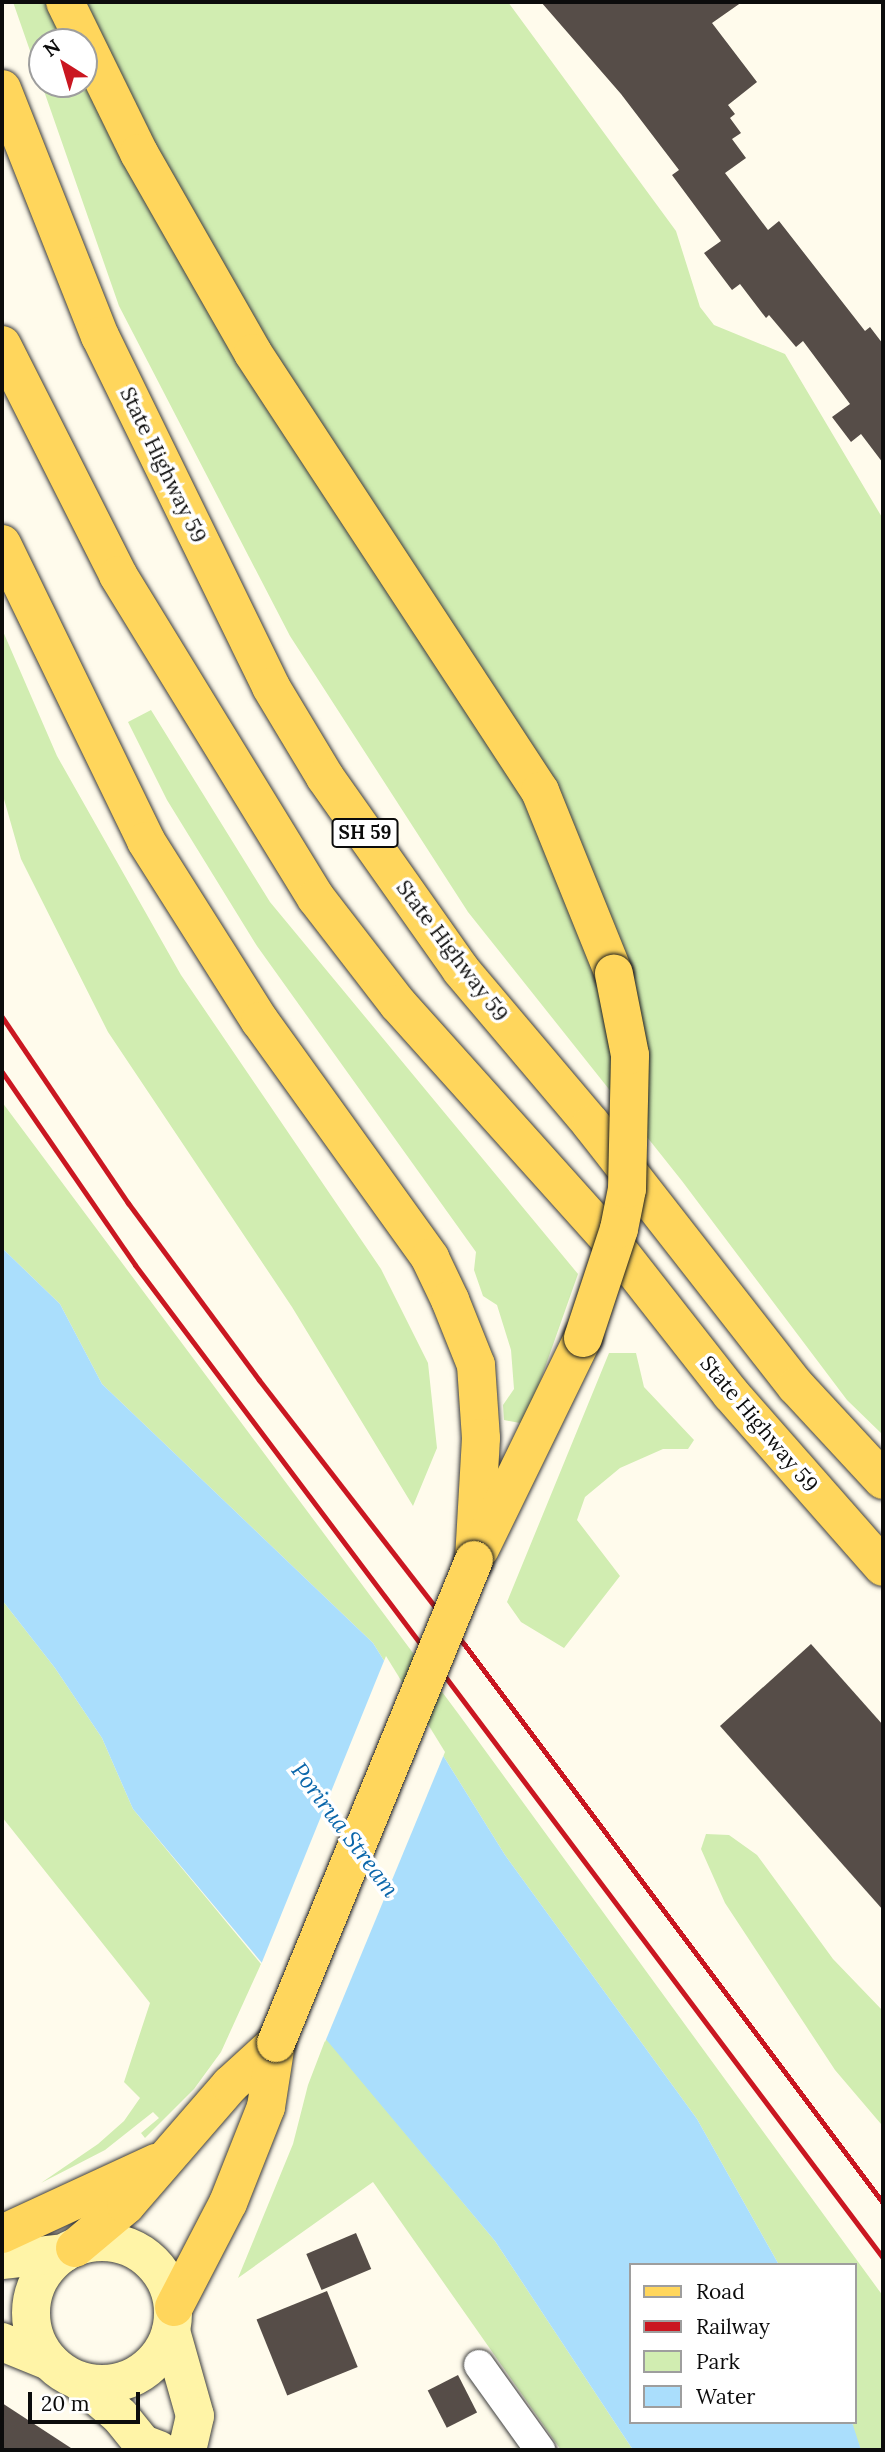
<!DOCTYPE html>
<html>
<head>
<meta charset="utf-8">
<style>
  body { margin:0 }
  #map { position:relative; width:885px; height:2452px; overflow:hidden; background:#fffbec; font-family:Lora,serif }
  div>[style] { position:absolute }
  .green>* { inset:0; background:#d1edb1 }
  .water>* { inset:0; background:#aadefc }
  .pier>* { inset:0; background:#fffbec }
  .building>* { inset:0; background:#564d48; transform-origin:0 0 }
  .roads { filter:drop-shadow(0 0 2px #3f3f3f) drop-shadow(0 0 2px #3f3f3f) }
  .minor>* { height:30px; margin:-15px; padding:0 15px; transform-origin:15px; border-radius:15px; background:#fff }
  .secondary>* { height:38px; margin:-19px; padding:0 19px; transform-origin:19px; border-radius:19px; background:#fff4a7 }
  .secondary>.ring { margin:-19px; padding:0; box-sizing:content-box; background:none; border:38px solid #fff4a7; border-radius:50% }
  .primary>* { height:38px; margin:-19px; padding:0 19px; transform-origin:19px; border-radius:19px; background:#ffd65c }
  .rail>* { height:5px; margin:-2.5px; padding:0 2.5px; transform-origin:2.5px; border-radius:2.5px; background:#ca1721 }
  .bridges { filter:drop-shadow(0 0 2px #1d1d1d) drop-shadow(0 0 2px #1d1d1d) }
  .primary-bridge>* { height:38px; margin:-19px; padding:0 19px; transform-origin:19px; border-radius:19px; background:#ffd65c }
  span { translate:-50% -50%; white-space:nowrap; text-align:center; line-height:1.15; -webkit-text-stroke:7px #fff; paint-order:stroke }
  .shield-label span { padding:2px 5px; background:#fff; border:2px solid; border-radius:5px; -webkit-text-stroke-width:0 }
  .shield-label { font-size:19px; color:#0c0c0c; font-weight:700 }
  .street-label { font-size:21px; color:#0c0c0c }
  .water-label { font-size:23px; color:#0a66aa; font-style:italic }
  .frame { position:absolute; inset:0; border:4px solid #0c0c0c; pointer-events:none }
  .legend { position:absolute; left:629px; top:2263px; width:228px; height:161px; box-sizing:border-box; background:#fff; border:2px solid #9e9e9e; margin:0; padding:9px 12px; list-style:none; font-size:21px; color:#0c0c0c }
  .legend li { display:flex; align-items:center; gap:14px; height:35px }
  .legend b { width:35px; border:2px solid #9e9e9e }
  .north { position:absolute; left:28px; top:28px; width:70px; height:70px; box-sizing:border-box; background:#fff; border:2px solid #9e9e9e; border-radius:50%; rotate:323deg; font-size:19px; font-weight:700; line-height:28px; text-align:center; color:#0c0c0c }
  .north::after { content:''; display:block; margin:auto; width:24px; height:32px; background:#ca1721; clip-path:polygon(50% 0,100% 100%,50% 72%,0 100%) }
  .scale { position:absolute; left:28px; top:2392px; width:112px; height:32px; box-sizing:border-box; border:4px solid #0c0c0c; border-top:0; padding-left:9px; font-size:21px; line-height:24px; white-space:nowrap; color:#0c0c0c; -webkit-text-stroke:5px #fff; paint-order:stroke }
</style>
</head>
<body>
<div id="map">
  <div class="green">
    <i style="clip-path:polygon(evenodd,13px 2px,508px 2px,676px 231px,700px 307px,714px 325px,785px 354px,883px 519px,883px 1435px,847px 1400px,682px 1181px,468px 912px,290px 636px,119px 306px,13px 2px,42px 42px,84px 42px,84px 84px,42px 84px,42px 42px)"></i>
    <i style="clip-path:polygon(2px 629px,57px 756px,181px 975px,381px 1269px,428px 1363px,437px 1448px,413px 1506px,292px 1307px,108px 1032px,21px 859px,2px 792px)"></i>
    <i style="clip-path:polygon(151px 710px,270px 902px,578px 1274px,525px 1424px,504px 1420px,503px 1405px,514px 1389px,511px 1350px,497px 1305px,483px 1296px,474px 1270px,476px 1252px,257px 946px,167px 800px,128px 722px)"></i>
    <i style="clip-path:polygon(2px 1102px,460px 1716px,883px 2296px,883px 2450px,861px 2450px,853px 2429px,855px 2265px,779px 2265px,697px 2119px,505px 1855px,373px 1643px,102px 1384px,60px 1304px,2px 1248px)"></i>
    <i style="clip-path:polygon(609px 1353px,636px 1353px,644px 1387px,694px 1440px,688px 1449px,663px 1449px,620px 1468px,585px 1497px,577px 1520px,620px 1576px,564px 1648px,521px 1622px,507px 1602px)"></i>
    <i style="clip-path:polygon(2px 1600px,55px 1668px,102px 1738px,133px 1809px,261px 1964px,221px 2052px,194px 2089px,145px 2138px,141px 2133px,159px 2118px,153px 2112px,105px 2150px,41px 2183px,98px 2144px,124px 2121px,140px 2098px,124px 2082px,150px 2003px,2px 1817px)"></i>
    <i style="clip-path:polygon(706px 1834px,729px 1835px,757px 1855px,833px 1959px,883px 2011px,881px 2124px,835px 2070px,725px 1903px,701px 1849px)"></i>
    <i style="clip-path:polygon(326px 2038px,495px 2241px,633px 2450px,561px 2450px,373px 2182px,238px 2278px,293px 2144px,308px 2085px)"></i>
  </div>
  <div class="water">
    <i style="clip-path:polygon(2px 1248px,60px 1304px,102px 1384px,373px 1643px,505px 1855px,697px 2119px,779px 2265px,631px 2265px,631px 2422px,852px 2422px,861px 2450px,633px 2450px,495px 2241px,133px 1809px,102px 1738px,55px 1668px,2px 1600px)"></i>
  </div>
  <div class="pier">
    <i style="clip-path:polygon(386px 1656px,445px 1752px,325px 2042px,260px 1967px)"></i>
  </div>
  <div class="building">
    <i style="clip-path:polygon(541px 2px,742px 2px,712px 23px,757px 82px,728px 105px,735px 114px,730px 118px,741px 133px,732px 139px,746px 158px,725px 173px,768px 230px,779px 221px,865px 331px,870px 327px,883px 344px,883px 463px,861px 434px,851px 442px,832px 417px,850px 404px,803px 341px,796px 347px,769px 315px,766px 318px,740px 284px,732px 290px,704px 253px,721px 241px,672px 175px,679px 170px,621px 94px)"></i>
    <i style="clip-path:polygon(811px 1644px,883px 1725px,883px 1910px,720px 1726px)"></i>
    <i style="left:356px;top:2233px;width:39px;height:54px;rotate:67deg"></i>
    <i style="left:327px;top:2291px;width:82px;height:76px;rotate:68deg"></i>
    <i style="left:458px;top:2375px;width:42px;height:34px;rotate:63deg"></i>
    <i style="clip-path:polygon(2px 2403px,74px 2450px,2px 2450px)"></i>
  </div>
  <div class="roads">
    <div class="minor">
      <i style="left:479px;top:2365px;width:105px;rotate:54.3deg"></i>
    </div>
    <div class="secondary">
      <i class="ring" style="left:31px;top:2242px;width:104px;height:104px"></i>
      <i style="left:2px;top:2260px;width:62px;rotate:-6.4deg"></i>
      <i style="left:171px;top:2331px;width:88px;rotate:74.2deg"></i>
      <i style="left:195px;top:2416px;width:35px;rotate:103deg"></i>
      <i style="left:2px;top:2342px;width:51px;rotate:22deg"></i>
      <i style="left:79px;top:2381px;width:54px;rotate:40.5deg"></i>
      <i style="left:120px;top:2416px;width:36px;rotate:51deg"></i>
      <i style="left:143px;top:2444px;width:17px;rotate:21deg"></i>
    </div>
    <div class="primary">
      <i style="left:65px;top:2px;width:168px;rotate:63.9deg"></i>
      <i style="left:139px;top:153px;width:230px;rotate:60.3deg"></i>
      <i style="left:253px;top:353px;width:524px;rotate:56.77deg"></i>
      <i style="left:540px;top:791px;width:197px;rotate:68deg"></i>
      <i style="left:2px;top:89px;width:266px;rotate:68.4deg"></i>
      <i style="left:100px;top:336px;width:390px;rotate:64deg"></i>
      <i style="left:271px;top:687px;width:105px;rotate:59deg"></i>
      <i style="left:325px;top:777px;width:236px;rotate:54.8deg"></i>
      <i style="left:461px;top:970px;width:202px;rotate:49.8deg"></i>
      <i style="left:591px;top:1124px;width:333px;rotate:52deg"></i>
      <i style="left:796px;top:1386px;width:128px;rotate:47.2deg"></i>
      <i style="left:2px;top:345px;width:258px;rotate:63.2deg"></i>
      <i style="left:118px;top:575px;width:379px;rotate:58.5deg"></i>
      <i style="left:316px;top:898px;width:134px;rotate:52.3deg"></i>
      <i style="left:398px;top:1004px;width:319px;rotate:48.1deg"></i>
      <i style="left:611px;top:1241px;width:194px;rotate:51.9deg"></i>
      <i style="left:731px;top:1394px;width:230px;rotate:48.7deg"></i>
      <i style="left:2px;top:544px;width:330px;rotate:64.1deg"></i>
      <i style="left:146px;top:841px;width:213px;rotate:57.7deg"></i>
      <i style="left:260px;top:1021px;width:292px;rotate:54.3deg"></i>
      <i style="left:430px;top:1258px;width:47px;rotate:64.5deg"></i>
      <i style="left:450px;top:1300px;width:70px;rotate:68.2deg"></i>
      <i style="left:476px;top:1365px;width:73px;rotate:86.1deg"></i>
      <i style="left:481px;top:1438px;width:122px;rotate:93.3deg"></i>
      <i style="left:480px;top:1549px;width:235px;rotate:-64deg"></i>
      <i style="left:2px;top:2234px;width:170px;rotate:-24.8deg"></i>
      <i style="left:75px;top:2248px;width:67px;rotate:-40.1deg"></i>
      <i style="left:126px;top:2205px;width:159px;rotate:-49.1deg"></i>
      <i style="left:230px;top:2085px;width:62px;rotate:-42.4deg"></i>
      <i style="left:174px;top:2307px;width:117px;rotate:-62.6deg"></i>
      <i style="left:228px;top:2203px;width:103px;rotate:-68.4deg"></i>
      <i style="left:266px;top:2107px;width:65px;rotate:-81.1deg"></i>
    </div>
  </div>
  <div class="rail">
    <i style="left:2px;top:1017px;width:225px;rotate:55.9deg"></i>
    <i style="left:128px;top:1203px;width:220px;rotate:53.5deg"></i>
    <i style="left:259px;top:1380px;width:334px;rotate:52.2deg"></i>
    <i style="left:464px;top:1644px;width:699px;rotate:53.15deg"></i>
    <i style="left:2px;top:1072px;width:234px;rotate:55.4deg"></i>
    <i style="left:135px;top:1265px;width:1243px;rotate:53.01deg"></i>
  </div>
  <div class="bridges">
    <div class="primary-bridge">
      <i style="left:583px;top:1338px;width:115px;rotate:-71.7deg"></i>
      <i style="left:619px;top:1229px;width:41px;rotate:-78.7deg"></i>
      <i style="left:627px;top:1189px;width:134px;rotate:-88.7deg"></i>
      <i style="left:630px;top:1055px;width:83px;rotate:-101.2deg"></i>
      <i style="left:276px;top:2043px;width:522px;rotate:-67.71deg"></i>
    </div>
  </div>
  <div class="shield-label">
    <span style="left:365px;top:833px">SH 59</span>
  </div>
  <div class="street-label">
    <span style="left:163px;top:465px;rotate:64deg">State Highway 59</span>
    <span style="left:452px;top:951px;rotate:53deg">State Highway 59</span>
    <span style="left:759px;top:1424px;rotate:50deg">State Highway 59</span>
  </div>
  <div class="water-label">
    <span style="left:345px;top:1830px;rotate:53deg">Porirua Stream</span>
  </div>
  <div class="frame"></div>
  <ul class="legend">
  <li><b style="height:9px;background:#ffd65c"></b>Road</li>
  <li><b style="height:9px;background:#ca1721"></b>Railway</li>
  <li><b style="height:19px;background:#d1edb1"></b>Park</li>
  <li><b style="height:19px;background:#aadefc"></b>Water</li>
  </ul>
  <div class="north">N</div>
  <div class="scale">20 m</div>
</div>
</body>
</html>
